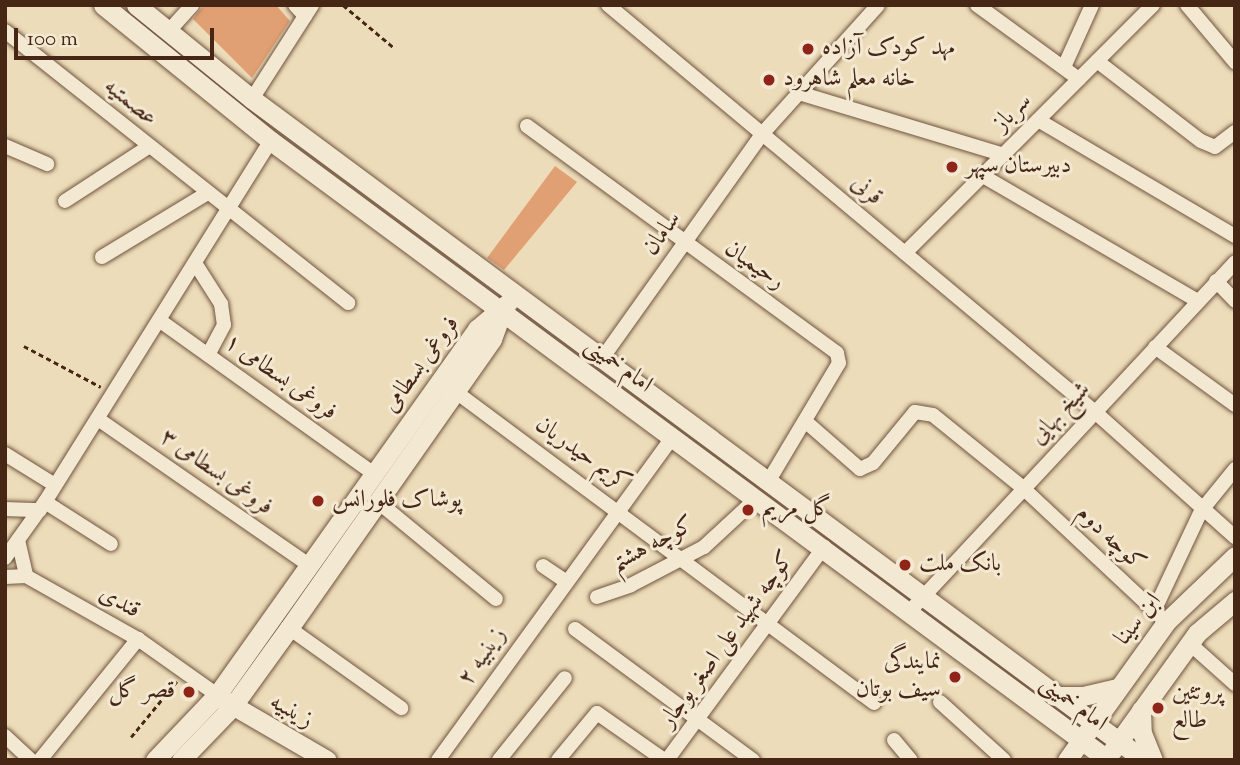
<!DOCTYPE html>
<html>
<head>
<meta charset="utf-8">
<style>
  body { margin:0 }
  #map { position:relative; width:1240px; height:765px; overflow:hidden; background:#eddcb9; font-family:"Sorts Mill Goudy",Amiri,serif }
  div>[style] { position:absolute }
  .building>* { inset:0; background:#e19f74 }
  .path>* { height:2.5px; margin-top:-1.25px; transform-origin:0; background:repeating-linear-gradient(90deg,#462716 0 5px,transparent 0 8.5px) }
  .roads { filter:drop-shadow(0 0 2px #70543f) drop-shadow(0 0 2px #70543f) }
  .street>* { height:14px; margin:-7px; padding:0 7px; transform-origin:7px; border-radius:7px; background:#f3e8d2 }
  .secondary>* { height:19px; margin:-9.5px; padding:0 9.5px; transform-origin:9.5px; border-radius:9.5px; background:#f3e8d2 }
  .dots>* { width:19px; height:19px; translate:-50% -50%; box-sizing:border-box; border:4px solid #f3e8d2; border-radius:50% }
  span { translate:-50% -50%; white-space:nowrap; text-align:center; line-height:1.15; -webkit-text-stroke:6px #f3e8d2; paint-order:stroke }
  .poi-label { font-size:24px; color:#462716 }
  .left { translate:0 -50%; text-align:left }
  .right { translate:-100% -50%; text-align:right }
  .street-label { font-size:24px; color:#462716 }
  .frame { position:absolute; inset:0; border:7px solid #462716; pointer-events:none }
  .scale { position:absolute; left:14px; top:28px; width:200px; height:32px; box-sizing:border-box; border:4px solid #462716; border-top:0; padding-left:9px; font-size:21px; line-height:24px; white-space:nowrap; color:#462716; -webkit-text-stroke:5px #f3e8d2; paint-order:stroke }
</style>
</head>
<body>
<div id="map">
  <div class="building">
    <i style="clip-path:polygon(204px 5px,276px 5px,290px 21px,252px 78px,193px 19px)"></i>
    <i style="clip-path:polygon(555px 166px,577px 182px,504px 270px,487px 258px)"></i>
  </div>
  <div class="path">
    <i style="left:343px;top:5px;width:65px;rotate:40deg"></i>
    <i style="left:24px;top:346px;width:87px;rotate:28deg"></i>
    <i style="left:131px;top:737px;width:72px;rotate:-50.6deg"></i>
  </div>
  <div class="roads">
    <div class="street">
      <i style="left:295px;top:5px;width:15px;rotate:48deg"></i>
      <i style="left:608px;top:5px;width:635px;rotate:39.89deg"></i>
      <i style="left:1095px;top:412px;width:188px;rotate:41.8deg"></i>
      <i style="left:977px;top:5px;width:126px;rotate:36deg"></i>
      <i style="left:1187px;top:5px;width:75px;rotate:49.9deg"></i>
      <i style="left:5px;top:31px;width:438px;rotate:38.4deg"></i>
      <i style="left:168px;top:32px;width:36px;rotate:-48deg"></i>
      <i style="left:1097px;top:61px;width:131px;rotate:37.6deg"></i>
      <i style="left:1201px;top:141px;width:15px;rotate:23deg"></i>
      <i style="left:1215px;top:147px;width:25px;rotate:-37deg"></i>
      <i style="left:1064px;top:67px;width:68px;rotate:-65.7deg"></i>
      <i style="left:799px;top:93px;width:214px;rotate:16.8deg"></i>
      <i style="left:252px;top:99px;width:112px;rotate:-57.4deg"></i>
      <i style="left:1038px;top:120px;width:229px;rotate:30.5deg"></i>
      <i style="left:527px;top:126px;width:384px;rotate:36.2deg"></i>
      <i style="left:837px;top:353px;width:10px;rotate:79deg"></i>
      <i style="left:839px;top:363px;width:139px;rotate:120.8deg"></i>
      <i style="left:5px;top:146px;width:46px;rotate:23.2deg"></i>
      <i style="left:983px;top:176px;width:249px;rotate:30.2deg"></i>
      <i style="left:65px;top:201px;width:99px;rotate:-33deg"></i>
      <i style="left:905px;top:253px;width:351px;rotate:-45deg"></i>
      <i style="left:102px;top:257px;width:122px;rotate:-31.2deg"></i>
      <i style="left:195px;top:263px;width:49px;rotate:57.6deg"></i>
      <i style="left:221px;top:304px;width:21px;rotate:82deg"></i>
      <i style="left:224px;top:325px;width:34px;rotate:118deg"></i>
      <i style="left:1216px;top:281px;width:28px;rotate:46deg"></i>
      <i style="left:159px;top:320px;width:264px;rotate:35.6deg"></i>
      <i style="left:1155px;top:347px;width:99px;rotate:35.9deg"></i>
      <i style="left:601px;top:360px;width:277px;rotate:-54.5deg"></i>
      <i style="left:762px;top:134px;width:173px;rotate:-48deg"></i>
      <i style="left:456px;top:392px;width:521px;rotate:36.65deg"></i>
      <i style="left:98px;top:419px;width:257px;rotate:34.7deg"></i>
      <i style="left:805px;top:421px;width:73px;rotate:41.1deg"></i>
      <i style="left:860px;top:469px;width:14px;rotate:-25deg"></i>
      <i style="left:873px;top:463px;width:66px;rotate:-50.5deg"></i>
      <i style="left:915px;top:412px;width:18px;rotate:9deg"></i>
      <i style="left:933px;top:415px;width:116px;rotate:39deg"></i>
      <i style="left:1023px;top:488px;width:196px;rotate:43.1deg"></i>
      <i style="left:5px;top:454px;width:59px;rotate:31.8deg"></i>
      <i style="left:377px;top:501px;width:154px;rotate:39.5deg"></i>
      <i style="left:45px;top:502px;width:78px;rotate:32.5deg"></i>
      <i style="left:5px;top:509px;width:35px;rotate:2deg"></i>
      <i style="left:18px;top:540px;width:37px;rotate:77deg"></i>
      <i style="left:26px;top:576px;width:129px;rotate:29.4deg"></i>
      <i style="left:138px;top:639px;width:97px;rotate:35.3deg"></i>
      <i style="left:5px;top:558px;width:69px;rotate:-54.5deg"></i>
      <i style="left:45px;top:502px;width:426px;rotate:-58deg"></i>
      <i style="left:543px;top:566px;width:27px;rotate:34deg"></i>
      <i style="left:5px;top:577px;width:21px;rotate:-3deg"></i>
      <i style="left:597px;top:597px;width:36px;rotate:-19deg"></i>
      <i style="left:631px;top:585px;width:82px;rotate:-27.5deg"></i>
      <i style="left:704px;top:547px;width:72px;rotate:-42.8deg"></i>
      <i style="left:910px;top:611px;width:477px;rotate:-47deg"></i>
      <i style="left:1154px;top:611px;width:110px;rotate:-64.8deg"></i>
      <i style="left:1201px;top:511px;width:54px;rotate:-51deg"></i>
      <i style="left:289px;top:628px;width:138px;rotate:35.5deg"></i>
      <i style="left:575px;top:629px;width:221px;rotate:36.4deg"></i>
      <i style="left:1189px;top:643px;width:62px;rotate:41.7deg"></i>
      <i style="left:940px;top:702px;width:86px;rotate:42.2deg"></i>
      <i style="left:5px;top:736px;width:35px;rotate:43deg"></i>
      <i style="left:894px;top:740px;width:26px;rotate:50deg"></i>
      <i style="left:40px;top:760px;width:156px;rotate:-51deg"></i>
      <i style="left:438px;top:760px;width:399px;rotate:-54deg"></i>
      <i style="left:499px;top:760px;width:105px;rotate:-51.2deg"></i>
      <i style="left:558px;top:760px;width:61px;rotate:-50.3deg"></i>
      <i style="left:597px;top:713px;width:82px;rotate:35deg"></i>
      <i style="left:667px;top:760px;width:265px;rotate:-53.6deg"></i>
    </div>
    <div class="secondary">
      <i style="left:103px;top:5px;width:216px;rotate:39deg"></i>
      <i style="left:271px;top:141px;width:1041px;rotate:36.48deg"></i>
      <i style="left:136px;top:5px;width:149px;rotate:39deg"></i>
      <i style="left:252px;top:99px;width:1110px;rotate:36.54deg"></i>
      <i style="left:1054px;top:696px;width:29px"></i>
      <i style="left:1083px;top:696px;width:35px;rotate:-13deg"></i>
      <i style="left:222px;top:699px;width:121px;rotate:30.2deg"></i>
      <i style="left:1141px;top:710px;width:23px;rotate:88deg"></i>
      <i style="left:1142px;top:733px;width:29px;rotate:68deg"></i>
      <i style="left:1112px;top:751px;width:145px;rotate:-54.2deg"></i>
      <i style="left:1197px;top:633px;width:50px;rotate:-40.1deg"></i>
      <i style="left:155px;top:760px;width:90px;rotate:-46.4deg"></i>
      <i style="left:217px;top:695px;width:449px;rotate:-54.6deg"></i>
      <i style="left:477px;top:329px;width:40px;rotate:-40deg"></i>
      <i style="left:181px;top:760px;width:74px;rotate:-46.1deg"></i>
      <i style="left:232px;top:707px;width:97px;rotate:-54.2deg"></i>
      <i style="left:289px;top:628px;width:353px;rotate:-54.9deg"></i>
      <i style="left:492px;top:339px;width:30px;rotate:-70deg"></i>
      <i style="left:1067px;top:760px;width:170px;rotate:-54.3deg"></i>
      <i style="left:1166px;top:622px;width:95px;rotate:-43.7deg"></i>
    </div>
  </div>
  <div class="dots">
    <i style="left:808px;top:49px;background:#8f2418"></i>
    <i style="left:769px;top:80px;background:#8f2418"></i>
    <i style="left:952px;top:167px;background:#8f2418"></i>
    <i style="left:318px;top:501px;background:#8f2418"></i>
    <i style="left:748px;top:510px;background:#8f2418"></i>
    <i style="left:905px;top:565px;background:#8f2418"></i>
    <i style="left:955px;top:677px;background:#8f2418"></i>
    <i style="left:189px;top:692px;background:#8f2418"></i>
    <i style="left:1158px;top:708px;background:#8f2418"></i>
  </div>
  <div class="poi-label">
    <span class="left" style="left:822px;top:49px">مهد کودک آزاده</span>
    <span class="left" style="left:783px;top:80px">خانه معلم شاهرود</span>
    <span class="left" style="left:966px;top:167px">دبیرستان سپهر</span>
    <span class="left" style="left:332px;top:501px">پوشاک فلورانس</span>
    <span class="left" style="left:762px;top:510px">گل مریم</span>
    <span class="left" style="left:919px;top:565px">بانک ملت</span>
    <span class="right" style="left:941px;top:677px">نمایندگی<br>سیف بوتان</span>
    <span class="right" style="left:175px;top:692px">قصر گل</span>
    <span class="left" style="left:1172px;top:708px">پروتئین<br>طالع</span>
  </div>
  <div class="street-label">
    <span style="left:130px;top:103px;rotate:39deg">عصمتیه</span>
    <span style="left:1013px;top:113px;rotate:-45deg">سرباز</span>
    <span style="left:866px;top:191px;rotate:40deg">قرنی</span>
    <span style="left:663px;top:234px;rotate:-55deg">سامان</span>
    <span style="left:754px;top:266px;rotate:35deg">رحیمیان</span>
    <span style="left:422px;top:365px;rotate:-54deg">فروغی بسطامی</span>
    <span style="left:618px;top:366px;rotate:36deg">امام خمینی</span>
    <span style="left:280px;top:378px;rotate:35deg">فروغی بسطامی ۱</span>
    <span style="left:1061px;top:414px;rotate:-47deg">شیخ بهایی</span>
    <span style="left:582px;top:455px;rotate:36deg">کریم حیدریان</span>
    <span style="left:216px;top:473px;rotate:35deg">فروغی بسطامی ۳</span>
    <span style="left:1110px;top:539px;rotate:43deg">کوچه دوم</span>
    <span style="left:653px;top:545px;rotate:-28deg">کوچه هشتم</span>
    <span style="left:119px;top:603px;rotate:29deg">قندی</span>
    <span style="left:1139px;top:620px;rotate:-51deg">ابن سینا</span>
    <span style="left:728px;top:640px;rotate:-54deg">کوچه شهید علی اصغر بوجار</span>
    <span style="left:483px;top:657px;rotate:-55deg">زینبیه ۲</span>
    <span style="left:1073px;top:704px;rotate:37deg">امام خمینی</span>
    <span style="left:291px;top:712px;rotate:29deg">زینبیه</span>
  </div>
  <div class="frame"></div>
  <div class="scale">100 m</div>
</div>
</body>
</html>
